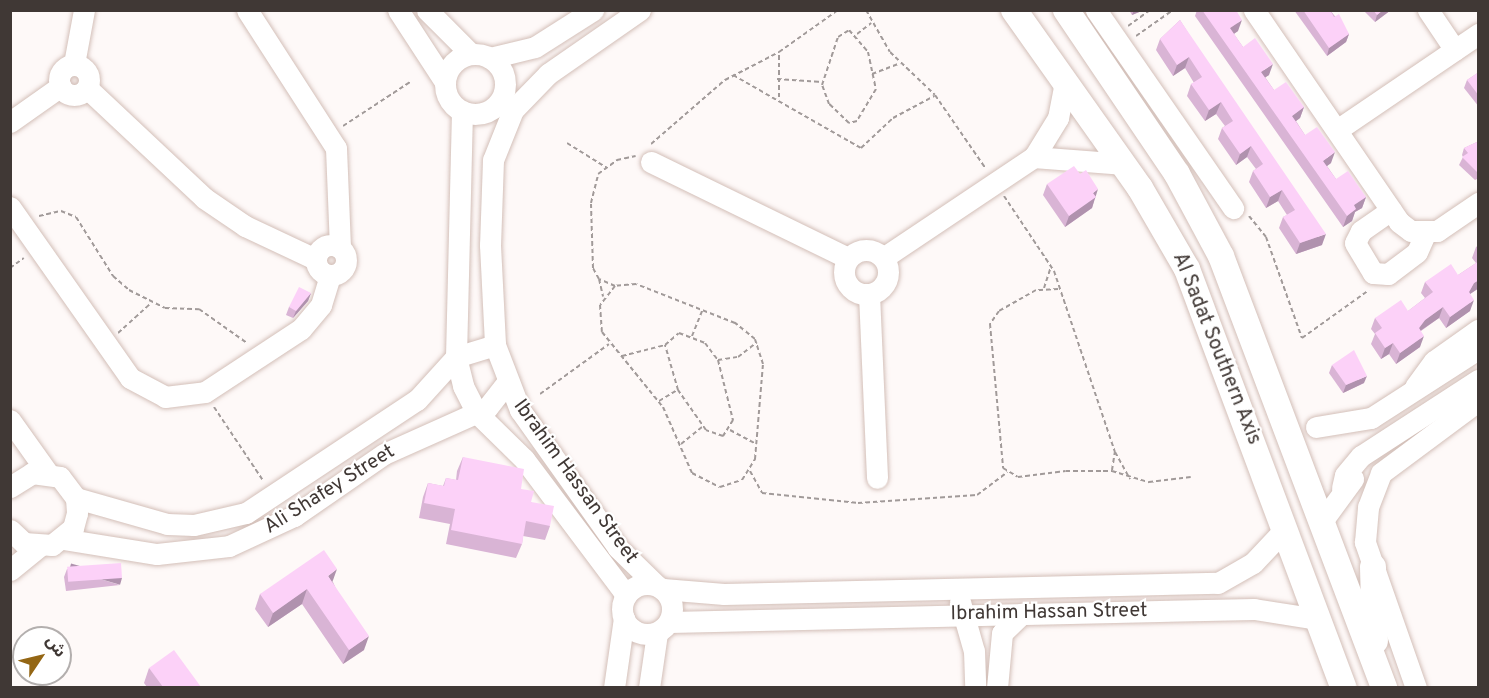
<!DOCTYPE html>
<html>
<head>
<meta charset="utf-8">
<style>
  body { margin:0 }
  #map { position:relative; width:1489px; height:698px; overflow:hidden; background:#fef9f8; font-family:Overpass,"Noto Sans Arabic",sans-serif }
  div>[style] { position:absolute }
  .path>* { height:2px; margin-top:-1px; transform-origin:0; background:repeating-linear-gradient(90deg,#a19a99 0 4.5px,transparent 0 7.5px) }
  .roads { filter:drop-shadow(0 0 2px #d3bfb8) drop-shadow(0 0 2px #d3bfb8) }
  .minor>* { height:21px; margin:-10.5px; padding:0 10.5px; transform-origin:10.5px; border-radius:10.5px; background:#fff }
  .minor>.ring { margin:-10.5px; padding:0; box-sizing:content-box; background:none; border:21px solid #fff; border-radius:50% }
  .major>* { height:26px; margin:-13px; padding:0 13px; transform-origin:13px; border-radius:13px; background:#fff }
  .wall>* { inset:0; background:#d9b4d5 }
  .shaded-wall>* { inset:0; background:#b092ae; transform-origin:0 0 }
  .building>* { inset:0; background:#fcd1f8; transform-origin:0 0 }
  span { translate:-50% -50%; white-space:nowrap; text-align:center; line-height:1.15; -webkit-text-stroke:4.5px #fff; paint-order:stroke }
  .street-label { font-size:20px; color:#403835 }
  .frame { position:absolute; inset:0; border:12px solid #403835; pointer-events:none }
  .north { position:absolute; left:12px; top:626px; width:60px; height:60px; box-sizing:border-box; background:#fff; border:2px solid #b3afae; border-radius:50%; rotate:55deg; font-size:16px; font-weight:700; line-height:24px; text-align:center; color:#403835 }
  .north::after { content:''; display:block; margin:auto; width:21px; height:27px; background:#946614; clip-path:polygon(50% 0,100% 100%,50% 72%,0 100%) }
</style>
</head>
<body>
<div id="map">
  <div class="path">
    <i style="left:866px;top:10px;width:48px;rotate:60.3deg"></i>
    <i style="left:890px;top:52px;width:62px;rotate:43.7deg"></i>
    <i style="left:935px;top:95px;width:90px;rotate:55.4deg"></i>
    <i style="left:1128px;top:26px;width:27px;rotate:-36deg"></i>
    <i style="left:849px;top:30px;width:29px;rotate:49deg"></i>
    <i style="left:868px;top:52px;width:38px;rotate:78deg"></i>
    <i style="left:876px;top:89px;width:37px;rotate:121deg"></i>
    <i style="left:857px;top:121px;width:8px;rotate:166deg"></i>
    <i style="left:849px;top:123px;width:28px;rotate:-136deg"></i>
    <i style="left:829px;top:104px;width:20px;rotate:-110deg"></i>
    <i style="left:822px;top:85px;width:51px;rotate:-71.6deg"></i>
    <i style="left:838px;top:37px;width:13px;rotate:-32deg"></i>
    <i style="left:857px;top:34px;width:18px;rotate:-38deg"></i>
    <i style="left:1136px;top:36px;width:45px;rotate:-35.1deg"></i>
    <i style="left:872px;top:74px;width:30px;rotate:-21deg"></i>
    <i style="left:733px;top:75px;width:147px;rotate:29.7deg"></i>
    <i style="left:861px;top:148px;width:44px;rotate:-43.2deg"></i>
    <i style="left:893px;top:118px;width:47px;rotate:-28.2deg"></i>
    <i style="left:777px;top:79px;width:45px;rotate:3.8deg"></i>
    <i style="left:779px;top:97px;width:45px;rotate:-90deg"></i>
    <i style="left:343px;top:126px;width:80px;rotate:-33.3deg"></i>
    <i style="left:567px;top:143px;width:47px;rotate:32deg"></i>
    <i style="left:651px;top:144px;width:98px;rotate:-40.9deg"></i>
    <i style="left:725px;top:80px;width:61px;rotate:-27.4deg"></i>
    <i style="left:779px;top:52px;width:72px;rotate:-35.4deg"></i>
    <i style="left:1004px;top:196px;width:90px;rotate:56.3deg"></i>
    <i style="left:1054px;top:271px;width:191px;rotate:71.4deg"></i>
    <i style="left:1115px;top:452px;width:31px;rotate:61deg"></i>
    <i style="left:39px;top:216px;width:23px;rotate:-13deg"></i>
    <i style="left:61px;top:211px;width:16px;rotate:22deg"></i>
    <i style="left:76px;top:217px;width:70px;rotate:57.9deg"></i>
    <i style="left:113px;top:276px;width:21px;rotate:41deg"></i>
    <i style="left:129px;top:290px;width:40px;rotate:26.6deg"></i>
    <i style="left:165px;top:308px;width:34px;rotate:2deg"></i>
    <i style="left:199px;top:309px;width:59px;rotate:35.3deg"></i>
    <i style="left:1249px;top:216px;width:27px;rotate:51deg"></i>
    <i style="left:1266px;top:237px;width:107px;rotate:70.4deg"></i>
    <i style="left:1302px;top:338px;width:82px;rotate:-35.6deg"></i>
    <i style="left:10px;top:268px;width:17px;rotate:-36deg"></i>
    <i style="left:599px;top:279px;width:18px;rotate:77deg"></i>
    <i style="left:615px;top:286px;width:24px;rotate:128deg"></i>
    <i style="left:600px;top:305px;width:27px;rotate:86deg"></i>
    <i style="left:602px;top:332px;width:97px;rotate:50.9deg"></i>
    <i style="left:663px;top:407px;width:72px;rotate:66.3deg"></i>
    <i style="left:692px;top:473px;width:31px;rotate:27deg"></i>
    <i style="left:720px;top:487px;width:23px;rotate:-18deg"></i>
    <i style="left:742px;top:480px;width:25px;rotate:-58deg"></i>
    <i style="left:755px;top:459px;width:95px;rotate:-85.2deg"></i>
    <i style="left:763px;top:364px;width:26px;rotate:-108deg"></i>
    <i style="left:755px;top:339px;width:26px;rotate:-141deg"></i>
    <i style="left:735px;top:323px;width:106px;rotate:-158.5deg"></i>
    <i style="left:636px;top:284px;width:21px;rotate:175deg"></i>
    <i style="left:615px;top:286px;width:17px;rotate:-156deg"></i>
    <i style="left:599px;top:279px;width:13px;rotate:-119deg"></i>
    <i style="left:593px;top:268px;width:65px;rotate:-91.8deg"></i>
    <i style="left:591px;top:203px;width:30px;rotate:-76deg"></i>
    <i style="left:598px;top:174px;width:24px;rotate:-36deg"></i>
    <i style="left:617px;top:160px;width:19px;rotate:-12deg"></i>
    <i style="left:1044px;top:288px;width:23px;rotate:-72deg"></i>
    <i style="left:1058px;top:289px;width:22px;rotate:177deg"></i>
    <i style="left:1036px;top:290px;width:43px;rotate:150.4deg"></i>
    <i style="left:999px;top:311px;width:16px;rotate:125deg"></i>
    <i style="left:990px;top:324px;width:145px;rotate:84.8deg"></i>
    <i style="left:1003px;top:468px;width:17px;rotate:31deg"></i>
    <i style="left:1018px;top:477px;width:48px;rotate:-7.1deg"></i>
    <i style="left:1066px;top:471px;width:46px"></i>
    <i style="left:1112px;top:471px;width:39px;rotate:17deg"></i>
    <i style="left:1149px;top:482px;width:42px;rotate:-6.8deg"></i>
    <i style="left:118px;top:333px;width:43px;rotate:-42.2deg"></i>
    <i style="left:679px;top:333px;width:28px;rotate:21deg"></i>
    <i style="left:705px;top:343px;width:21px;rotate:53deg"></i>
    <i style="left:718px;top:360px;width:62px;rotate:76deg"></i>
    <i style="left:733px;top:420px;width:19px;rotate:122deg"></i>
    <i style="left:723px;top:436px;width:18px;rotate:-161deg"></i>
    <i style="left:706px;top:430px;width:49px;rotate:-125deg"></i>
    <i style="left:678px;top:390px;width:47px;rotate:-106.1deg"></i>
    <i style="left:665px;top:345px;width:18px;rotate:-41deg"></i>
    <i style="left:692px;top:336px;width:27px;rotate:-68deg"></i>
    <i style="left:622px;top:356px;width:44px;rotate:-14.3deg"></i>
    <i style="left:718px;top:360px;width:20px;rotate:-9deg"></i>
    <i style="left:738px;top:357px;width:24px;rotate:-38deg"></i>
    <i style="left:540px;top:394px;width:85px;rotate:-35.9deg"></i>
    <i style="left:659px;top:401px;width:21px;rotate:-31deg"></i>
    <i style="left:214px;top:407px;width:87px;rotate:56.3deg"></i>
    <i style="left:730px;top:430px;width:30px;rotate:28deg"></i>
    <i style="left:681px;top:444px;width:27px;rotate:-39deg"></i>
    <i style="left:1112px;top:470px;width:18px;rotate:-81deg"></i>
    <i style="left:750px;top:471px;width:25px;rotate:61deg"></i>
    <i style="left:762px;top:493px;width:97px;rotate:5.9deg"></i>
    <i style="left:858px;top:503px;width:119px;rotate:-3.8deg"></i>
    <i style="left:977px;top:495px;width:38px;rotate:-37deg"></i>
  </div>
  <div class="roads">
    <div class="minor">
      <i style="left:247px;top:10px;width:164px;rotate:57.2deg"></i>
      <i style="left:336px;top:148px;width:100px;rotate:87.7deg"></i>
      <i style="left:398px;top:10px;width:86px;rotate:56.9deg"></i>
      <i style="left:427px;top:10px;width:62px;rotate:45deg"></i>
      <i style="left:640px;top:10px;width:112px;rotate:145.2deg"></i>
      <i style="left:548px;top:74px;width:50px;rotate:134.2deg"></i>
      <i style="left:513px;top:110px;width:54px;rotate:111.8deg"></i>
      <i style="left:493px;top:160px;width:85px;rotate:92deg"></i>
      <i style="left:490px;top:245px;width:100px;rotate:87.1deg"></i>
      <i style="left:495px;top:345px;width:70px;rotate:69deg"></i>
      <i style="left:520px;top:410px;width:169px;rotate:54.6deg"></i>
      <i style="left:618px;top:548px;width:53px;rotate:44.2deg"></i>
      <i style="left:1096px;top:10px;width:241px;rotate:55.3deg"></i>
      <i style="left:1254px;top:10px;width:257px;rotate:55.6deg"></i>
      <i style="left:1399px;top:222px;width:15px;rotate:37deg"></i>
      <i style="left:1411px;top:231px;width:26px"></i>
      <i style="left:1437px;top:231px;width:50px;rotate:-34.3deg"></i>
      <i style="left:1428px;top:10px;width:48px;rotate:56deg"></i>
      <i class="ring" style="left:445px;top:54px;width:39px;height:39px"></i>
      <i style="left:490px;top:58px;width:46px;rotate:-13.7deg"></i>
      <i style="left:535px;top:47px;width:69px;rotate:-32.5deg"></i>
      <i style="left:74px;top:64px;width:55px;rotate:-79.5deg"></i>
      <i class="ring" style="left:59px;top:65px;width:9px;height:9px"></i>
      <i style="left:87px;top:88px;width:161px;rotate:43.2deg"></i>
      <i style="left:204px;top:198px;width:50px;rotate:34.3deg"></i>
      <i style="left:245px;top:226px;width:77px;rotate:25.2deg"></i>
      <i style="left:462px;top:111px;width:246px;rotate:91.4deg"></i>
      <i style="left:456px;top:357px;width:30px;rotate:76deg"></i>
      <i style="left:463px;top:386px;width:30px;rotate:63deg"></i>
      <i style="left:477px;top:413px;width:66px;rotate:44.4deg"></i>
      <i style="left:524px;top:459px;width:170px;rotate:53.1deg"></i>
      <i style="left:10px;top:122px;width:62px;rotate:-35.2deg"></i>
      <i style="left:1337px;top:130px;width:171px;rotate:-34.2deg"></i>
      <i style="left:1034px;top:157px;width:90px;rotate:4.4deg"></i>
      <i style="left:651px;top:162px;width:219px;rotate:26deg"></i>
      <i style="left:10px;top:207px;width:209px;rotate:54.9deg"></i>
      <i style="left:130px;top:378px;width:40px;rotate:28deg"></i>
      <i style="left:165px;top:397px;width:40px;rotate:-7.1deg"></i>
      <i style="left:205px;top:392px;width:115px;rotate:-33.3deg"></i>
      <i style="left:301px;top:329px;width:31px;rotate:-50deg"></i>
      <i style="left:321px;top:305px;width:31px;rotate:-73deg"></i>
      <i style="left:1391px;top:210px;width:37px;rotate:145deg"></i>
      <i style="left:1361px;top:231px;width:13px;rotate:117deg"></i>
      <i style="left:1355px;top:243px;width:35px;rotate:59deg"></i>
      <i style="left:1373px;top:273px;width:15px;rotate:4deg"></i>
      <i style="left:1388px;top:274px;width:36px;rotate:-37deg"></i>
      <i style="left:1417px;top:252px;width:20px;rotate:-66deg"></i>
      <i class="ring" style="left:316px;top:245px;width:9px;height:9px"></i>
      <i class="ring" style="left:844px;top:250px;width:23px;height:23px"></i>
      <i style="left:883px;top:258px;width:182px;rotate:-33.8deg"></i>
      <i style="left:1034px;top:157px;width:46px;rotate:-58.4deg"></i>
      <i style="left:1058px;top:118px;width:37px;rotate:-79deg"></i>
      <i style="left:869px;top:294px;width:184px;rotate:87.5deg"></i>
      <i style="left:1415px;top:387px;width:32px;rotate:-54deg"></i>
      <i style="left:1434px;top:361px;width:54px;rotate:-35.2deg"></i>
      <i style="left:10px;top:420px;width:64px;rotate:54.6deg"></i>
      <i style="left:1316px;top:427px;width:56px;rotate:-9.3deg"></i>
      <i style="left:1371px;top:418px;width:127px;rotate:-32.8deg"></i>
      <i style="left:10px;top:487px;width:26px;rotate:-32deg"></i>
      <i style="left:32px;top:473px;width:28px;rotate:8deg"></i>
      <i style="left:60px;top:477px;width:26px;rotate:53deg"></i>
      <i style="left:76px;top:498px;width:15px;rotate:86deg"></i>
      <i style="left:77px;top:513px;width:16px;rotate:105deg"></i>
      <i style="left:73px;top:528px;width:27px;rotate:141deg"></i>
      <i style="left:52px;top:545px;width:28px;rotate:-176deg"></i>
      <i style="left:24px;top:543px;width:19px;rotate:-137deg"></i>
      <i style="left:1342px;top:488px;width:13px;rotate:-77deg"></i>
      <i style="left:1345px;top:475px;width:25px;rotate:-50deg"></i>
      <i style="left:1361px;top:456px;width:140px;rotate:-33deg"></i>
      <i style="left:76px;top:498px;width:95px;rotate:15.9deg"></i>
      <i style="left:167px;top:524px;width:27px;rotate:2deg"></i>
      <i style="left:194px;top:525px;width:53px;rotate:-13deg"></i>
      <i style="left:246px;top:513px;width:205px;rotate:-33.5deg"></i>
      <i style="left:417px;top:400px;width:58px;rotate:-47.8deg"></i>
      <i style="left:456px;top:357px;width:41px;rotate:-17.1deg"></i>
      <i style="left:1323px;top:520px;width:51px;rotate:-53.8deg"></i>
      <i style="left:63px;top:539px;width:95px;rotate:9.1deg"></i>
      <i style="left:157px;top:554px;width:72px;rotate:-6.3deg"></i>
      <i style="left:229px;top:546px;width:72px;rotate:-24.8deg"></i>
      <i style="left:294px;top:516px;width:109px;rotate:-34.6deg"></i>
      <i style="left:384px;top:454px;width:113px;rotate:-24.1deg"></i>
      <i style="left:487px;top:408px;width:33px;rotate:-52deg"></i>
      <i style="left:10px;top:570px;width:38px;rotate:-39deg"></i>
      <i class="ring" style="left:622px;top:584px;width:29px;height:29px"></i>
      <i style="left:663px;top:589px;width:61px;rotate:4.7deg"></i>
      <i style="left:724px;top:594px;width:494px;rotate:-1.3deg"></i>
      <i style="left:1218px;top:583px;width:40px;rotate:-29.7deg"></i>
      <i style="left:1253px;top:563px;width:47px;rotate:-46.7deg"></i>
      <i style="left:960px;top:602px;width:51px;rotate:74.1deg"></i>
      <i style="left:974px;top:651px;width:37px;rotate:88deg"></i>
      <i style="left:670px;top:622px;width:584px;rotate:-1.28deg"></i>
      <i style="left:1254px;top:609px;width:65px;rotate:8.9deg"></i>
      <i style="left:614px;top:688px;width:71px;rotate:-81.9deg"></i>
      <i style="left:649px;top:688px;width:56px;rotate:-81.7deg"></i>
      <i style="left:997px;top:688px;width:55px;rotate:-84.8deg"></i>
      <i style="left:1002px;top:633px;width:28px;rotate:-44deg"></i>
      <i style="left:1416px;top:688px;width:155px;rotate:-109.3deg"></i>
      <i style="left:1365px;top:542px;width:35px;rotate:-85deg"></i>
      <i style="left:1368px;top:507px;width:36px;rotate:-69deg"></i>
      <i style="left:1381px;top:473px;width:121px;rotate:-36.6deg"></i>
    </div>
    <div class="major">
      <i style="left:1014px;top:10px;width:218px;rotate:54.7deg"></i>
      <i style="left:1140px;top:188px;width:94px;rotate:59.9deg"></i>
      <i style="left:1187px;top:269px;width:447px;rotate:69.5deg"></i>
      <i style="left:1066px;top:10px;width:198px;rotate:55.9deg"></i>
      <i style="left:1177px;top:174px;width:93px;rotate:61.8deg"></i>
      <i style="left:1221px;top:256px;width:462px;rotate:69.3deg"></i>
      <i style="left:1373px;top:567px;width:74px;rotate:88.5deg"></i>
    </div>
  </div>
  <div class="wall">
    <i style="clip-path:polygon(1129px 10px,1144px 10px,1132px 15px)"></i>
    <i style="clip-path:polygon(1197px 10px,1236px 10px,1238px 31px,1234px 34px,1243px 47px,1269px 75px,1265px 77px,1274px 90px,1304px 107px,1300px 118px,1296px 121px,1305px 135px,1331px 163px,1327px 166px,1336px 179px,1366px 197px,1362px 208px,1355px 212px,1352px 221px,1343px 227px,1195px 16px)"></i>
    <i style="clip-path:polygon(1294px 10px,1330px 10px,1349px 34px,1346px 42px,1327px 56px)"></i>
    <i style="clip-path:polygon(1363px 10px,1391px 10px,1375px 22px)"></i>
    <i style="clip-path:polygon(1180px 20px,1322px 245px,1296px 254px,1279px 228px,1283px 217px,1287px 215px,1278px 201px,1266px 208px,1249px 182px,1253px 171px,1256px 169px,1247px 157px,1236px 165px,1218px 139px,1222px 128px,1225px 126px,1216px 114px,1205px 121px,1187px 96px,1191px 84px,1194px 83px,1185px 68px,1173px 76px,1156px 50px,1160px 39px)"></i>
    <i style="clip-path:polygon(1479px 72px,1479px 107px,1464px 88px,1467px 80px)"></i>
    <i style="clip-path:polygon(1479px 141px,1479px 178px,1475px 180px,1459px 165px,1463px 157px,1462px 155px,1464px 148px)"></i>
    <i style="clip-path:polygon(1047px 184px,1095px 197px,1092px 208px,1065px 227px,1043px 195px)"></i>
    <i style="clip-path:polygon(1479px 245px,1479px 288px,1470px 294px,1470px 311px,1446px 328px,1439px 318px,1421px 331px,1420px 347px,1396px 364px,1389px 354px,1381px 359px,1371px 344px,1375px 334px,1371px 329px,1375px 318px,1408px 311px,1425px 298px,1421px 293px,1425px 282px,1458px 275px,1476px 263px,1472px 258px,1476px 247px)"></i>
    <i style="clip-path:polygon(311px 293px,308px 301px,293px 318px,286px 315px,289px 307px)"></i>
    <i style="clip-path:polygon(1332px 365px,1364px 383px,1343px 393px,1329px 373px)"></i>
    <i style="clip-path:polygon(463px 457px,521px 489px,550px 526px,545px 540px,523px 536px,522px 544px,516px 558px,446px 544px,450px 524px,419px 518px,423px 497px,428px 483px,443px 486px,446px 478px,456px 480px,457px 471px)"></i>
    <i style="clip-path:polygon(67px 569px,120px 585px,66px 591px,64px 577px)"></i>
    <i style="clip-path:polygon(333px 582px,364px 650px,343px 664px,302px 604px,268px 627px,255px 609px,260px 594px)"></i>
    <i style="clip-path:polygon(149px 668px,201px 687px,147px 687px,144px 683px)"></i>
  </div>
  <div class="shaded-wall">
    <i style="clip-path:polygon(1134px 10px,1144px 10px,1132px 15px)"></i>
    <i style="clip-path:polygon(1383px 10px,1391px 10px,1375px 22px,1377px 15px)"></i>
    <i style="clip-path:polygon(1242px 20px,1238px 31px,1226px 39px,1230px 28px)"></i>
    <i style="clip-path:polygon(1349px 34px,1346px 42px,1327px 56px,1329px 48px)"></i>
    <i style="clip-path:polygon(1189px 57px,1185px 68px,1173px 76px,1177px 65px)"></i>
    <i style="clip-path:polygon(1273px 64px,1269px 75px,1257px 83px,1261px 72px)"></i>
    <i style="clip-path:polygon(1221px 102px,1216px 114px,1205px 121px,1209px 110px)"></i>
    <i style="clip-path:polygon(1304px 107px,1300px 118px,1288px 127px,1292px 116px)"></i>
    <i style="clip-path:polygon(1251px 146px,1247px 157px,1236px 165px,1240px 154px)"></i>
    <i style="clip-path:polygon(1335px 152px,1331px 163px,1319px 172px,1323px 161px)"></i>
    <i style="clip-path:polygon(1098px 189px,1092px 208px,1065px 227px,1069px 216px,1093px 193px)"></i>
    <i style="clip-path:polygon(1282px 190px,1278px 201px,1266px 208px,1270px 197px)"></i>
    <i style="clip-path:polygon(1366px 197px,1362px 208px,1355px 212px,1352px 221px,1343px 227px,1347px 216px,1354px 205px)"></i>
    <i style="clip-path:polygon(1326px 234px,1322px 245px,1296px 254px,1300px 243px)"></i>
    <i style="clip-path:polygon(1479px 280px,1479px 288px,1470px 294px,1469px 292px,1474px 283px)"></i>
    <i style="clip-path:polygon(311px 293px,308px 301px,293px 318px,296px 311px)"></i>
    <i style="clip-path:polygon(1474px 300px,1470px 311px,1446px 328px,1450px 317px)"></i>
    <i style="clip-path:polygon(1443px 307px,1439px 318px,1420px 331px,1419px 328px,1425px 320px)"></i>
    <i style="clip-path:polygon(1424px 336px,1420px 347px,1396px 364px,1400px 353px)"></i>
    <i style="clip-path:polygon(1393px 343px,1389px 354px,1381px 359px,1385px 348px)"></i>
    <i style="clip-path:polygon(1367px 376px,1364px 383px,1343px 393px,1346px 385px)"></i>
    <i style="clip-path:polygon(337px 569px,332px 583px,328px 576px)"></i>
    <i style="left:122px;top:578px;width:7px;height:53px;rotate:106deg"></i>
    <i style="clip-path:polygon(307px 589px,302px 604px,268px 627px,273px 613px)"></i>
    <i style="clip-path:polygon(369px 636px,364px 650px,343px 664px,349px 650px)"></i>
  </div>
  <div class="building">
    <i style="clip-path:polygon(1202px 10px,1236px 10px,1242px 20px,1230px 28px,1243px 47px,1255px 38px,1273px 64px,1261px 72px,1274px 90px,1286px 82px,1304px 107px,1292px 116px,1305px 135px,1317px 127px,1335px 152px,1323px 161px,1336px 179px,1348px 171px,1366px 197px,1354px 205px,1356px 209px,1347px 216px)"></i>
    <i style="clip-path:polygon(1303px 10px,1330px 10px,1334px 17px,1339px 14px,1349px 34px,1329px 48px)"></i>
    <i style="clip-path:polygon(1373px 10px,1383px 10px,1377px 15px)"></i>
    <i style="clip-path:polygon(1180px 20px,1326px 234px,1300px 243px,1283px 217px,1295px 210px,1282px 190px,1270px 197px,1253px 171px,1263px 164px,1251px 146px,1240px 154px,1222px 128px,1233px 121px,1221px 102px,1209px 110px,1191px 84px,1202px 77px,1189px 57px,1177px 65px,1160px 39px)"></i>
    <i style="clip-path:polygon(1479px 72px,1479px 96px,1467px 80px)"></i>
    <i style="clip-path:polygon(1479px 141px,1479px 172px,1478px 173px,1462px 157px,1468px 153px,1464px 148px)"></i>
    <i style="clip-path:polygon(1074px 166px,1080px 174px,1086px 170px,1098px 189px,1093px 193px,1096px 197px,1069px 216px,1047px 184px)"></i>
    <i style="clip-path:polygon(1479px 261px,1479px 280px,1474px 283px,1469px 292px,1474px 300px,1450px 317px,1443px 307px,1425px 320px,1419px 328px,1424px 336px,1400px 353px,1393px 343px,1385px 348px,1375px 333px,1382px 328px,1375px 318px,1401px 300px,1408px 311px,1433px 292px,1425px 282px,1451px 264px,1458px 275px)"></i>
    <i style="clip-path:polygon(299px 287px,311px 293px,296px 311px,289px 307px)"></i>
    <i style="clip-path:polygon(1354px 350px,1367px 376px,1346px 385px,1332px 365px)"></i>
    <i style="clip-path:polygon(463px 457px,524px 469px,521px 489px,534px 491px,531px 502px,554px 506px,550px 526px,526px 521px,522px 544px,451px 530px,455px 509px,424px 503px,428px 483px,444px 486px,446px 478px,458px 480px)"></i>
    <i style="clip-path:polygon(324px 550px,337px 569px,328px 576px,369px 636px,349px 650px,307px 589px,273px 613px,260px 594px)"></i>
    <i style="left:121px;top:563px;width:15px;height:54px;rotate:86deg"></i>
    <i style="clip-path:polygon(174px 650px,201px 687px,163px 687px,149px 668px)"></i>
  </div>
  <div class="street-label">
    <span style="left:1216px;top:349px;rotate:68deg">Al Sadat Southern Axis</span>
    <span style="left:575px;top:482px;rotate:54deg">Ibrahim Hassan Street</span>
    <span style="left:330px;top:490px;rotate:-32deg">Ali Shafey Street</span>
    <span style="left:1049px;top:613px;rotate:-1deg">Ibrahim Hassan Street</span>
  </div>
  <div class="frame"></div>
  <div class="north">ش</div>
</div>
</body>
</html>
